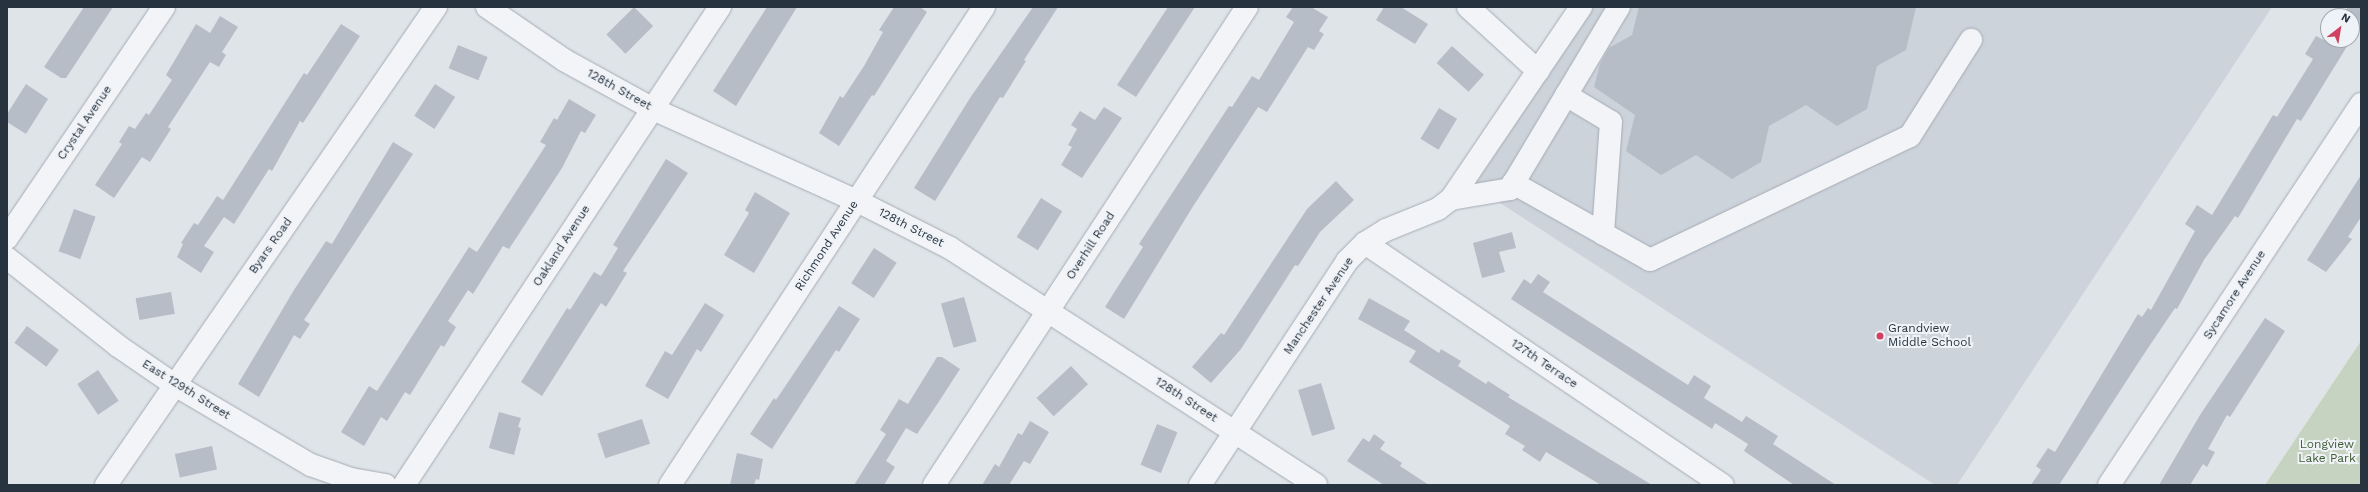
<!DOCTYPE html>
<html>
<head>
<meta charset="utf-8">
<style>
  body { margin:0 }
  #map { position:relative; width:2368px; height:492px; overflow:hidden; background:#dfe4e9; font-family:"Work Sans",sans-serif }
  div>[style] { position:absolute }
  .built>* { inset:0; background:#cdd3db }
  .green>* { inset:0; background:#c6d3c0 }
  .building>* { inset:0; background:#b6bdc6; transform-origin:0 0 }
  .roads { filter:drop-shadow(0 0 1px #a4abb3) drop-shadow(0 0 1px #a4abb3) }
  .minor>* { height:22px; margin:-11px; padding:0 11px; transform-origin:11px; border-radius:11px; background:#f2f4f7 }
  .dots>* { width:11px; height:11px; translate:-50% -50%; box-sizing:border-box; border:2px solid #eff2f6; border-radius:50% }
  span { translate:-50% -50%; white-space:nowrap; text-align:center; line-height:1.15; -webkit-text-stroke:4px #eff2f6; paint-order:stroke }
  .street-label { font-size:12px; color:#283340 }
  .poi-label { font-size:12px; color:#283340 }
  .left { translate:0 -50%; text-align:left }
  .park-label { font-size:12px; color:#3f5c35 }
  .frame { position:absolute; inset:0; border:8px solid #283340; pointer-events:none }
  .north { position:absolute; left:2320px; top:8px; width:40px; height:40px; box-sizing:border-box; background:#eff2f6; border:1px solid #9fa6ad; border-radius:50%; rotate:31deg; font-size:11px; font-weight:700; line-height:16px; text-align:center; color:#283340 }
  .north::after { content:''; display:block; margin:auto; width:14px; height:18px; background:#d14162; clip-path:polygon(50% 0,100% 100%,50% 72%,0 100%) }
</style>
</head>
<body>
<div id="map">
  <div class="built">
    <i style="clip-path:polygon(1592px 7px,2272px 7px,1957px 485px,1935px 485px,1474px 186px)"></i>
  </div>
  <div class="green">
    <i style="clip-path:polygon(2361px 341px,2361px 485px,2265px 485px)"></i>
  </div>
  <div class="building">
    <i style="clip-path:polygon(84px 7px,113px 7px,66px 78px,61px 78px,44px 67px)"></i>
    <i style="left:634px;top:7px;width:27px;height:39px;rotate:45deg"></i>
    <i style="clip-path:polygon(767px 7px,797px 7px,736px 106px,713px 91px)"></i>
    <i style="clip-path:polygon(894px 7px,920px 7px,927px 12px,874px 96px,872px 95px,839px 146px,819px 133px,840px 96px,843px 98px,864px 66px,883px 32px,879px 30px)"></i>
    <i style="clip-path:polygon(1033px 7px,1058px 7px,1024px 60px,1026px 61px,1003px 98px,1000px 97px,935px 201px,914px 188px,970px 98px)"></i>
    <i style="clip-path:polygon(1168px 7px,1195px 7px,1136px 97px,1117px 85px)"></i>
    <i style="clip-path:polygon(1293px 7px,1311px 7px,1328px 17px,1319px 31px,1324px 34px,1314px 50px,1308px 47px,1267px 112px,1258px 107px,1192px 208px,1124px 319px,1105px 307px,1143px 247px,1139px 244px,1229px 106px,1232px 107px,1252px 76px,1259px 80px,1294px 22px,1286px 17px)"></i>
    <i style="clip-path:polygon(1384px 7px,1401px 7px,1428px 24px,1415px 44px,1376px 20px)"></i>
    <i style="clip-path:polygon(1639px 7px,1916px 7px,1906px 50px,1877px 66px,1867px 109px,1837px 126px,1806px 105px,1769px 126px,1761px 162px,1732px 179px,1696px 155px,1661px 175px,1626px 151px,1635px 115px,1594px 87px,1600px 64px,1609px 48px,1632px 35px)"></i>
    <i style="clip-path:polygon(2348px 7px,2361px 7px,2361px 24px,2352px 38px,2352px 16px,2342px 16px)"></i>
    <i style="clip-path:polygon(220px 16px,238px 27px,222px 52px,226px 55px,219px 67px,210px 62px,168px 127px,171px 129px,150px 162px,142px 157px,114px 198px,95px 185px,122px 144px,119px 142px,129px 126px,135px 129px,146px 113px,149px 115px,172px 80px,166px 75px,196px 24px,210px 33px)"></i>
    <i style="clip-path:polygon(341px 24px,360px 36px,303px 123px,300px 121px,272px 171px,269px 169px,234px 224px,224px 217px,204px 246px,214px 252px,201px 273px,177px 257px,183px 244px,181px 243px,194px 223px,198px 225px,217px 196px,223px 200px,304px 73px,307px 75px)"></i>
    <i style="clip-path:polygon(2316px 36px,2326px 41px,2328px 38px,2328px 40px,2351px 40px,2301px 121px,2297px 119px,2238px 218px,2235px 216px,2204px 260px,2177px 309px,2175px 308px,2142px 357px,2059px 485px,2031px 485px,2041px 470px,2036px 466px,2048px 448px,2055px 452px,2138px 314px,2142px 317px,2148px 308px,2151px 310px,2195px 231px,2185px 224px,2197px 205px,2212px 215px,2273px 115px,2277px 117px,2313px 59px,2305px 54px)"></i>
    <i style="left:458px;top:45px;width:32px;height:25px;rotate:22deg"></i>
    <i style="left:1452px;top:46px;width:43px;height:23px;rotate:42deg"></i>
    <i style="clip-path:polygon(26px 84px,48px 99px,26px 134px,7px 122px,7px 114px)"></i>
    <i style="left:435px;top:84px;width:24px;height:38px;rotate:33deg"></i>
    <i style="clip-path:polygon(569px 99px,596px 115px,585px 133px,581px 131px,562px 168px,509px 249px,503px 246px,473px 294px,468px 290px,448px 321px,456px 327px,444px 347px,441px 345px,410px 395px,405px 392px,387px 421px,381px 417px,364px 446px,341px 432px,369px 386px,377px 391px,469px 247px,477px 252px,546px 145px,540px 142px,554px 118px,557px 120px)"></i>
    <i style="clip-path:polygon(1104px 107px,1122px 118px,1082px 178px,1061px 165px,1072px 147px,1068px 145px,1077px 129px,1071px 125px,1080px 111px,1095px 120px)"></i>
    <i style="left:1439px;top:108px;width:21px;height:36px;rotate:31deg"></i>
    <i style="clip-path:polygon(393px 142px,413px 154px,304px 320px,310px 324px,300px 339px,294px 335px,259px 397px,238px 384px,294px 290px,326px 241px,332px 244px)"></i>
    <i style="clip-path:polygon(666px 159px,688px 173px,623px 271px,627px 273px,606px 307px,601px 303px,542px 396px,521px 382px,567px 308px,570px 310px,594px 272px,601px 276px,618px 248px,613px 245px)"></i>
    <i style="clip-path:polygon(2361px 175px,2361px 217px,2348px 237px,2352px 239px,2326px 272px,2307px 260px)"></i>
    <i style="clip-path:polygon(1336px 181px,1354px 200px,1320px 232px,1298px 266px,1295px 265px,1241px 349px,1211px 383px,1192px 367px,1221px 333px,1224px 335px,1307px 209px)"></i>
    <i style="clip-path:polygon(755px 192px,790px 213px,754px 273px,724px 255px,749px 213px,745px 210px)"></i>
    <i style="left:1041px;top:198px;width:25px;height:46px;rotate:32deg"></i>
    <i style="left:74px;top:209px;width:23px;height:45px;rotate:20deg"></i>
    <i style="clip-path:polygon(1512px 232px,1516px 248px,1499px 252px,1505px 272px,1482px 278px,1473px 243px)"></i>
    <i style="left:874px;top:248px;width:27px;height:42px;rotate:33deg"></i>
    <i style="clip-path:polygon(1538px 274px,1550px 282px,1543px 292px,1688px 385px,1694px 375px,1711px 386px,1704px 398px,1742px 422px,1746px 416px,1778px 436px,1773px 444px,1836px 485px,1794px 485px,1744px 451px,1748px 444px,1715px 423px,1712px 429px,1511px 299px,1524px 279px,1531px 284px)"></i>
    <i style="left:171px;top:292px;width:22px;height:36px;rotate:80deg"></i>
    <i style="left:964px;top:297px;width:46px;height:24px;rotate:74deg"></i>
    <i style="clip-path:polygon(1369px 298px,1410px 321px,1404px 330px,1439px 353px,1441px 349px,1461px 361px,1458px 366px,1486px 384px,1488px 381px,1510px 395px,1508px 397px,1652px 485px,1601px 485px,1546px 452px,1540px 462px,1522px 450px,1525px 446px,1505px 434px,1510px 426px,1409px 362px,1416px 351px,1358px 319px)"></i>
    <i style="clip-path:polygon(705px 303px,724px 315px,701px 352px,697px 349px,668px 399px,645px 386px,665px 351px,672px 355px)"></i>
    <i style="clip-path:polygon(839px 306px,860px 319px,839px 352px,836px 350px,772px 449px,750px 434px,774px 398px,776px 400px)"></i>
    <i style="clip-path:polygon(2265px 318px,2285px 331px,2230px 417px,2227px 415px,2208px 449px,2215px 452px,2207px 467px,2203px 464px,2190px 485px,2159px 485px,2200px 415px)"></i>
    <i style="left:27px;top:326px;width:40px;height:21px;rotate:37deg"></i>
    <i style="clip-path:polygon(937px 357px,942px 357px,960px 369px,938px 403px,917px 434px,906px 428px,886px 461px,895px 467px,884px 485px,854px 485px,886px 434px,880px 430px,899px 399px,908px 404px)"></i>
    <i style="left:1071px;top:366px;width:25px;height:47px;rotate:47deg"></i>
    <i style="left:98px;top:370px;width:37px;height:25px;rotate:56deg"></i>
    <i style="left:1321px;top:383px;width:48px;height:24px;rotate:73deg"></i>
    <i style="clip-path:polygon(499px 412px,521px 418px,518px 427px,521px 428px,514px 455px,489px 448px)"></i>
    <i style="left:642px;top:419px;width:26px;height:47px;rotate:72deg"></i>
    <i style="clip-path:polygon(1030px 421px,1049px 432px,1030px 464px,1024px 461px,1009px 485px,982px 485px,995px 464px,999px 467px,1018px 433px,1022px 435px)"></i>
    <i style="left:1157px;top:424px;width:22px;height:44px;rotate:22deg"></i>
    <i style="clip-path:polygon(1374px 434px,1385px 442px,1380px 449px,1402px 463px,1400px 466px,1429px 485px,1384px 485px,1347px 461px,1363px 438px,1369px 442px)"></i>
    <i style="left:212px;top:446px;width:24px;height:38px;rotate:78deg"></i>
    <i style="clip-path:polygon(737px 453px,763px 459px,759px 480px,756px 479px,754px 485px,730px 485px)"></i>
  </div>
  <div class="roads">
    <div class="minor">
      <i style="left:487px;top:7px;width:93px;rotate:34.5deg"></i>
      <i style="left:564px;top:60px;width:102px;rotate:28.8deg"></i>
      <i style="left:653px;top:109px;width:224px;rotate:24.3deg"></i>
      <i style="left:857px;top:201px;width:104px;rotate:26.8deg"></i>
      <i style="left:950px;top:248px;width:436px;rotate:32.9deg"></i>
      <i style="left:1468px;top:7px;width:95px;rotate:42.4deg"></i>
      <i style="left:1566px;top:95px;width:52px;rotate:31deg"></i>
      <i style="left:1611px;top:122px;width:112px;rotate:94.1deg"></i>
      <i style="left:1513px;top:183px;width:157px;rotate:29.3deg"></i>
      <i style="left:1650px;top:260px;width:288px;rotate:-25.5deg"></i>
      <i style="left:1910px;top:136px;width:114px;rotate:-57.6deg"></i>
      <i style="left:1451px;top:199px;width:60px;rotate:-9.6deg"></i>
      <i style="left:1510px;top:189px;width:212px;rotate:-59.1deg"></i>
      <i style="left:7px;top:238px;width:279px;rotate:-55.8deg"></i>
      <i style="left:1365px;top:243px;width:432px;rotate:34.1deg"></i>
      <i style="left:7px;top:258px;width:142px;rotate:38.4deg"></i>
      <i style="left:118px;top:346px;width:69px;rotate:34.4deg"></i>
      <i style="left:175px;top:385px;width:158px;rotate:30.5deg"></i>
      <i style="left:311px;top:465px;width:42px;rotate:19.3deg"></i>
      <i style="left:351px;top:479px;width:35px;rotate:10deg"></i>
      <i style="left:106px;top:485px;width:581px;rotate:-55.38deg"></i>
      <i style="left:404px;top:485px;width:573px;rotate:-56.53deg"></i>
      <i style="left:670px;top:485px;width:572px;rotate:-56.7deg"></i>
      <i style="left:934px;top:485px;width:571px;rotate:-56.78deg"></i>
      <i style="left:1200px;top:485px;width:268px;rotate:-56.7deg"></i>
      <i style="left:1347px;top:261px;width:25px;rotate:-45deg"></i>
      <i style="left:1365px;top:243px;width:25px;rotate:-32deg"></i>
      <i style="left:1386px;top:230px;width:56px;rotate:-22deg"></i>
      <i style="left:1438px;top:209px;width:16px;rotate:-38deg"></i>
      <i style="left:1451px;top:199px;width:232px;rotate:-55.9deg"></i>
      <i style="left:2109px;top:485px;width:457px;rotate:-56.5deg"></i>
    </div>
  </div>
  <div class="dots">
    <i style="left:1880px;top:336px;background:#d14162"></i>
  </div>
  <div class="street-label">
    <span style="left:619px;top:90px;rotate:29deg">128th Street</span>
    <span style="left:85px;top:123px;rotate:-56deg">Crystal Avenue</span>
    <span style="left:911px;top:228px;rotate:27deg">128th Street</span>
    <span style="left:271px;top:246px;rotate:-55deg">Byars Road</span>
    <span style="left:562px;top:246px;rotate:-57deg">Oakland Avenue</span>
    <span style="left:827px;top:246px;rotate:-57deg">Richmond Avenue</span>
    <span style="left:1091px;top:246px;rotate:-57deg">Overhill Road</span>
    <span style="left:2235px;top:295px;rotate:-57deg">Sycamore Avenue</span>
    <span style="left:1319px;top:306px;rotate:-56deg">Manchester Avenue</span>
    <span style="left:1544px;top:364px;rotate:34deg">127th Terrace</span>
    <span style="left:186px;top:390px;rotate:32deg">East 129th Street</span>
    <span style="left:1186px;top:400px;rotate:33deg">128th Street</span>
  </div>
  <div class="poi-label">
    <span class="left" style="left:1888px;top:336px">Grandview<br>Middle School</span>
  </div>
  <div class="park-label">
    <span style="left:2327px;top:452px">Longview<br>Lake Park</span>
  </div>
  <div class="frame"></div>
  <div class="north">N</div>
</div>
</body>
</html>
